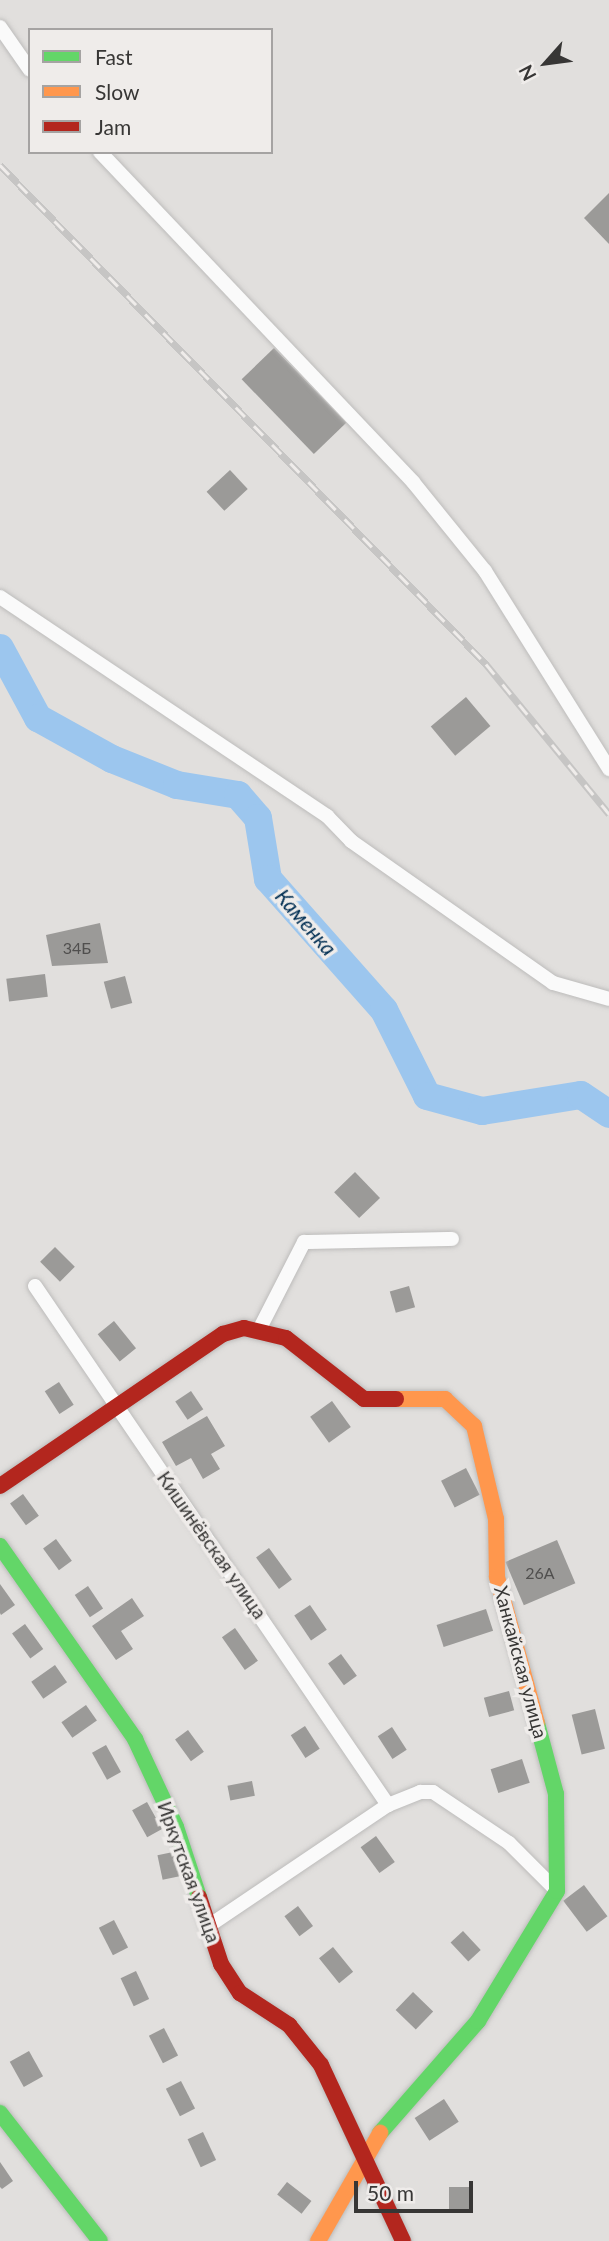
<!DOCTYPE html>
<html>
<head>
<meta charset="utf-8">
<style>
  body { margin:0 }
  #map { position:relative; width:609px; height:2241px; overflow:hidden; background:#e1dfdd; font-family:Lato,sans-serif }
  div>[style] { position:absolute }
  .river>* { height:28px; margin:-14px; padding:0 14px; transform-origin:14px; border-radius:14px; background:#9cc6ee }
  .building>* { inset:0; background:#9b9a98; transform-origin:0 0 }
  .roads { filter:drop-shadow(0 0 2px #bdbcbb) drop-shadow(0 0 2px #bdbcbb) }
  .street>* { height:14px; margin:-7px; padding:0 7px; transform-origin:7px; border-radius:7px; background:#fafafa }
  .fast>* { height:16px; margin:-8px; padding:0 8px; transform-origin:8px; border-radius:8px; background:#63d668 }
  .slow>* { height:16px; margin:-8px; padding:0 8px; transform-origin:8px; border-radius:8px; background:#ff974d }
  .jam>* { height:16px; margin:-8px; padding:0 8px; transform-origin:8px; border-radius:8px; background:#b3261e }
  .rail>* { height:7px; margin-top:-3.5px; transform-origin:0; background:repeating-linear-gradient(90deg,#efecea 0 13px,#c6c5c4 0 26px); box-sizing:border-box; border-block:2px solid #c6c5c4 }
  span { translate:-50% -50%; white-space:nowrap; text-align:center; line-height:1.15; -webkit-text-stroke:7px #efecea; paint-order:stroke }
  .number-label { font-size:16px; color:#504f4e }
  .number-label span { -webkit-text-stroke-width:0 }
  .street-label { font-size:19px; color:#373635 }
  .water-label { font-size:21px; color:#002e52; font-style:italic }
  .legend { position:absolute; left:28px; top:28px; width:245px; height:126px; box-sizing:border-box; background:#efecea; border:2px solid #a5a3a2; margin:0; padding:9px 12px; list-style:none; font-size:21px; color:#373635 }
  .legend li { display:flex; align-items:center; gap:14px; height:35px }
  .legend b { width:35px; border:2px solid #a5a3a2 }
  .north { position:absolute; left:511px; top:28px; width:70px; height:70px; -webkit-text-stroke:5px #efecea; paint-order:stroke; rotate:242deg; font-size:19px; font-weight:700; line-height:28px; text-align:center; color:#373635 }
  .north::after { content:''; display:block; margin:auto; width:24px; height:32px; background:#373635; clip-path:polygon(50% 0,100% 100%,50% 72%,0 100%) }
  .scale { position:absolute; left:354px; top:2181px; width:119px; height:32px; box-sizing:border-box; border:4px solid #373635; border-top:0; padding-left:9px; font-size:21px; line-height:24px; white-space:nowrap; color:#373635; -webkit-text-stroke:5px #efecea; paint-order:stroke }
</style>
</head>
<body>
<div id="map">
  <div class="river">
    <i style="left:0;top:648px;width:80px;rotate:61.5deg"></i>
    <i style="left:38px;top:718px;width:85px;rotate:29deg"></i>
    <i style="left:112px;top:759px;width:70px;rotate:21.8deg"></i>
    <i style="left:177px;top:785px;width:62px;rotate:9.3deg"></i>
    <i style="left:238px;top:795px;width:30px;rotate:49deg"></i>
    <i style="left:258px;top:818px;width:62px;rotate:80.7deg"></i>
    <i style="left:268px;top:879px;width:175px;rotate:48.5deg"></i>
    <i style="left:384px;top:1010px;width:96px;rotate:63.4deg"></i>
    <i style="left:427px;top:1096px;width:57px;rotate:15.3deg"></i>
    <i style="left:482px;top:1111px;width:100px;rotate:-9.2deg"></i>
    <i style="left:581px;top:1095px;width:34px;rotate:34deg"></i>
  </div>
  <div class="building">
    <i style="clip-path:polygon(609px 193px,609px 244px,584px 218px)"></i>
    <i style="left:274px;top:348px;width:104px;height:45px;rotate:46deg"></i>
    <i style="left:230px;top:470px;width:26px;height:32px;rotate:47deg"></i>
    <i style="left:466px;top:697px;width:38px;height:46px;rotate:50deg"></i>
    <i style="clip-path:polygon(100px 923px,108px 963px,52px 966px,46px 935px)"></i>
    <i style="left:45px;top:974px;width:23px;height:39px;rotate:83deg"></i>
    <i style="left:125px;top:976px;width:28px;height:22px;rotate:75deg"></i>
    <i style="left:355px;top:1172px;width:36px;height:29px;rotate:46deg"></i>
    <i style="left:55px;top:1247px;width:28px;height:21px;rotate:45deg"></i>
    <i style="left:409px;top:1286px;width:22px;height:20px;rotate:74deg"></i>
    <i style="left:114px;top:1321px;width:35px;height:21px;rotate:51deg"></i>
    <i style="left:59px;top:1382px;width:27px;height:17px;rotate:57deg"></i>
    <i style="left:191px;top:1391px;width:22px;height:19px;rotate:56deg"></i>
    <i style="left:332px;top:1401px;width:32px;height:27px;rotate:54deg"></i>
    <i style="clip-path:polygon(207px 1416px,225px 1446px,211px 1454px,220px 1469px,203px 1479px,191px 1458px,176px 1466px,162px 1442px)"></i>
    <i style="left:466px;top:1468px;width:30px;height:28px;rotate:63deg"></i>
    <i style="left:23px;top:1494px;width:27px;height:16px;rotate:54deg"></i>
    <i style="left:56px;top:1539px;width:27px;height:16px;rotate:54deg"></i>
    <i style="left:557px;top:1540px;width:47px;height:56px;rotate:67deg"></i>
    <i style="left:269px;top:1548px;width:39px;height:16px;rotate:54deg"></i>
    <i style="clip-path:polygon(0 1584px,15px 1605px,1px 1615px,0 1613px)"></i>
    <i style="left:88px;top:1586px;width:27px;height:16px;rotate:56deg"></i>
    <i style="clip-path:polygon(132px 1598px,144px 1616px,121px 1631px,133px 1649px,116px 1660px,92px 1626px)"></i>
    <i style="left:310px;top:1605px;width:30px;height:19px;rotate:56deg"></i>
    <i style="left:486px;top:1609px;width:23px;height:52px;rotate:72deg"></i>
    <i style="left:25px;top:1624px;width:31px;height:16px;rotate:54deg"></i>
    <i style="left:235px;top:1628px;width:40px;height:16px;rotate:55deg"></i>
    <i style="left:341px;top:1654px;width:27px;height:16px;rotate:54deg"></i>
    <i style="left:55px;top:1665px;width:21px;height:29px;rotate:55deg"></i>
    <i style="left:509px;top:1691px;width:20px;height:26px;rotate:75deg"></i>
    <i style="left:86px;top:1705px;width:19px;height:30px;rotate:55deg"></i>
    <i style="left:595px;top:1709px;width:41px;height:24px;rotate:76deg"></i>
    <i style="left:305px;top:1726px;width:27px;height:17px;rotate:57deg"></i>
    <i style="left:392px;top:1727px;width:27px;height:17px;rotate:57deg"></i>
    <i style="left:188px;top:1730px;width:27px;height:16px;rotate:54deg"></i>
    <i style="left:106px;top:1745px;width:31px;height:16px;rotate:61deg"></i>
    <i style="left:522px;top:1759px;width:25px;height:33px;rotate:72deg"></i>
    <i style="left:252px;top:1781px;width:15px;height:25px;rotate:79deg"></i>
    <i style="left:147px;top:1802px;width:31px;height:17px;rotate:61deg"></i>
    <i style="left:376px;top:1836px;width:32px;height:19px;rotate:54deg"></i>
    <i style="left:178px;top:1851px;width:25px;height:21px;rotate:78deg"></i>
    <i style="left:584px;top:1885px;width:39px;height:26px;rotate:53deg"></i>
    <i style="left:298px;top:1906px;width:25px;height:17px;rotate:53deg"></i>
    <i style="left:114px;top:1920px;width:31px;height:17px;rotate:63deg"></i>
    <i style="left:463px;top:1931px;width:26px;height:17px;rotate:47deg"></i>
    <i style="left:333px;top:1947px;width:32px;height:18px;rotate:51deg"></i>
    <i style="left:136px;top:1971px;width:31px;height:17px;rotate:65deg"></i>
    <i style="left:413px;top:1992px;width:28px;height:25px;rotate:44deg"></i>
    <i style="left:164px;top:2028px;width:31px;height:17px;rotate:63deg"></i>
    <i style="left:29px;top:2051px;width:29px;height:22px;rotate:61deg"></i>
    <i style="left:181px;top:2081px;width:31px;height:17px;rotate:63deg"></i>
    <i style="left:444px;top:2099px;width:27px;height:35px;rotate:57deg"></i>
    <i style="left:203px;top:2132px;width:31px;height:17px;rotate:65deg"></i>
    <i style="clip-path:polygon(0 2162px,13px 2181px,2px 2189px,0 2187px)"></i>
    <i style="left:287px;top:2182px;width:31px;height:16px;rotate:38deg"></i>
    <i style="left:449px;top:2187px;width:24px;height:24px"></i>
  </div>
  <div class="roads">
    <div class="street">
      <i style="left:0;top:27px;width:52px;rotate:55.1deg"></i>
      <i style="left:100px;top:152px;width:455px;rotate:46.5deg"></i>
      <i style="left:413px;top:482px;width:114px;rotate:51deg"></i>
      <i style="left:485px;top:571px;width:234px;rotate:57.9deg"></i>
      <i style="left:0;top:597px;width:394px;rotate:33.8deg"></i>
      <i style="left:327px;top:816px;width:35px;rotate:46deg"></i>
      <i style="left:351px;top:841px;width:247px;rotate:35.1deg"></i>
      <i style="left:553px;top:983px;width:58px;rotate:15.9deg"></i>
      <i style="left:35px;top:1286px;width:628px;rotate:55.78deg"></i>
      <i style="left:260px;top:1328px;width:97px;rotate:-62.9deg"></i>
      <i style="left:304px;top:1242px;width:148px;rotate:-1.2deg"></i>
      <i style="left:210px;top:1925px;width:215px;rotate:-34deg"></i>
      <i style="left:388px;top:1805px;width:35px;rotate:-22deg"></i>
      <i style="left:420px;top:1792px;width:13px"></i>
      <i style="left:433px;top:1792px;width:92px;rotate:33.9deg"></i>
      <i style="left:509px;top:1843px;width:68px;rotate:45deg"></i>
    </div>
    <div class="fast">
      <i style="left:0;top:1546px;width:236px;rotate:55deg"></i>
      <i style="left:135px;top:1739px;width:97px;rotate:65deg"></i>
      <i style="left:176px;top:1827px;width:74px;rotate:71.8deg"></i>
      <i style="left:0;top:2113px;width:162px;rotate:52deg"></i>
      <i style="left:380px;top:2133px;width:149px;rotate:-48.8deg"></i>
      <i style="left:478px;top:2021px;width:152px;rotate:-58.7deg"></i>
      <i style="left:557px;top:1891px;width:97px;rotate:-90.6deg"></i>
      <i style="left:556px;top:1794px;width:73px;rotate:-105deg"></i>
    </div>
    <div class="slow">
      <i style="left:396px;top:1399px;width:49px"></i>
      <i style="left:445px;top:1399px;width:40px;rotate:43deg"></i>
      <i style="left:474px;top:1426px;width:96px;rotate:76.7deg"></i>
      <i style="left:496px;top:1519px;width:58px;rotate:89deg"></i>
      <i style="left:497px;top:1577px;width:151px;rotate:74.7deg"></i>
      <i style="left:318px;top:2241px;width:125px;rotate:-60.1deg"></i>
    </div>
    <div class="jam">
      <i style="left:0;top:1486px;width:270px;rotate:-34.3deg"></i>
      <i style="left:223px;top:1334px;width:22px;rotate:-16deg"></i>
      <i style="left:244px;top:1328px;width:43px;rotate:13.4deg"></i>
      <i style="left:286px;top:1338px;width:99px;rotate:38deg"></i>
      <i style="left:364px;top:1399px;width:32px"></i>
      <i style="left:199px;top:1897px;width:71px;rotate:71.8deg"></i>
      <i style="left:221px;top:1964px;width:35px;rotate:57deg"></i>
      <i style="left:240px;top:1993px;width:59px;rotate:33.1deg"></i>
      <i style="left:289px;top:2025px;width:51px;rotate:51.3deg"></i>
      <i style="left:321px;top:2065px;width:194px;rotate:65deg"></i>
    </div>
  </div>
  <div class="rail">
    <i style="left:0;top:165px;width:697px;rotate:45.76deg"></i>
    <i style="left:486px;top:664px;width:194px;rotate:50.6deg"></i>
  </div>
  <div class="number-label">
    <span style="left:77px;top:948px">34Б</span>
    <span style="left:540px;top:1573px">26А</span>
  </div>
  <div class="street-label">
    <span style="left:212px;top:1545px;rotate:55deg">Кишинёвская улица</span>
    <span style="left:521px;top:1662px;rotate:75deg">Ханкайская улица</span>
    <span style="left:189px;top:1872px;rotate:70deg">Иркутская улица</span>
  </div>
  <div class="water-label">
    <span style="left:306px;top:922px;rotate:49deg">Каменка</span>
  </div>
  <ul class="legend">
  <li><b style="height:9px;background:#63d668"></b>Fast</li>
  <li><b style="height:9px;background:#ff974d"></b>Slow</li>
  <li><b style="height:9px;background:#b3261e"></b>Jam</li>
  </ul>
  <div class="north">N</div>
  <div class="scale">50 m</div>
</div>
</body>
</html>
